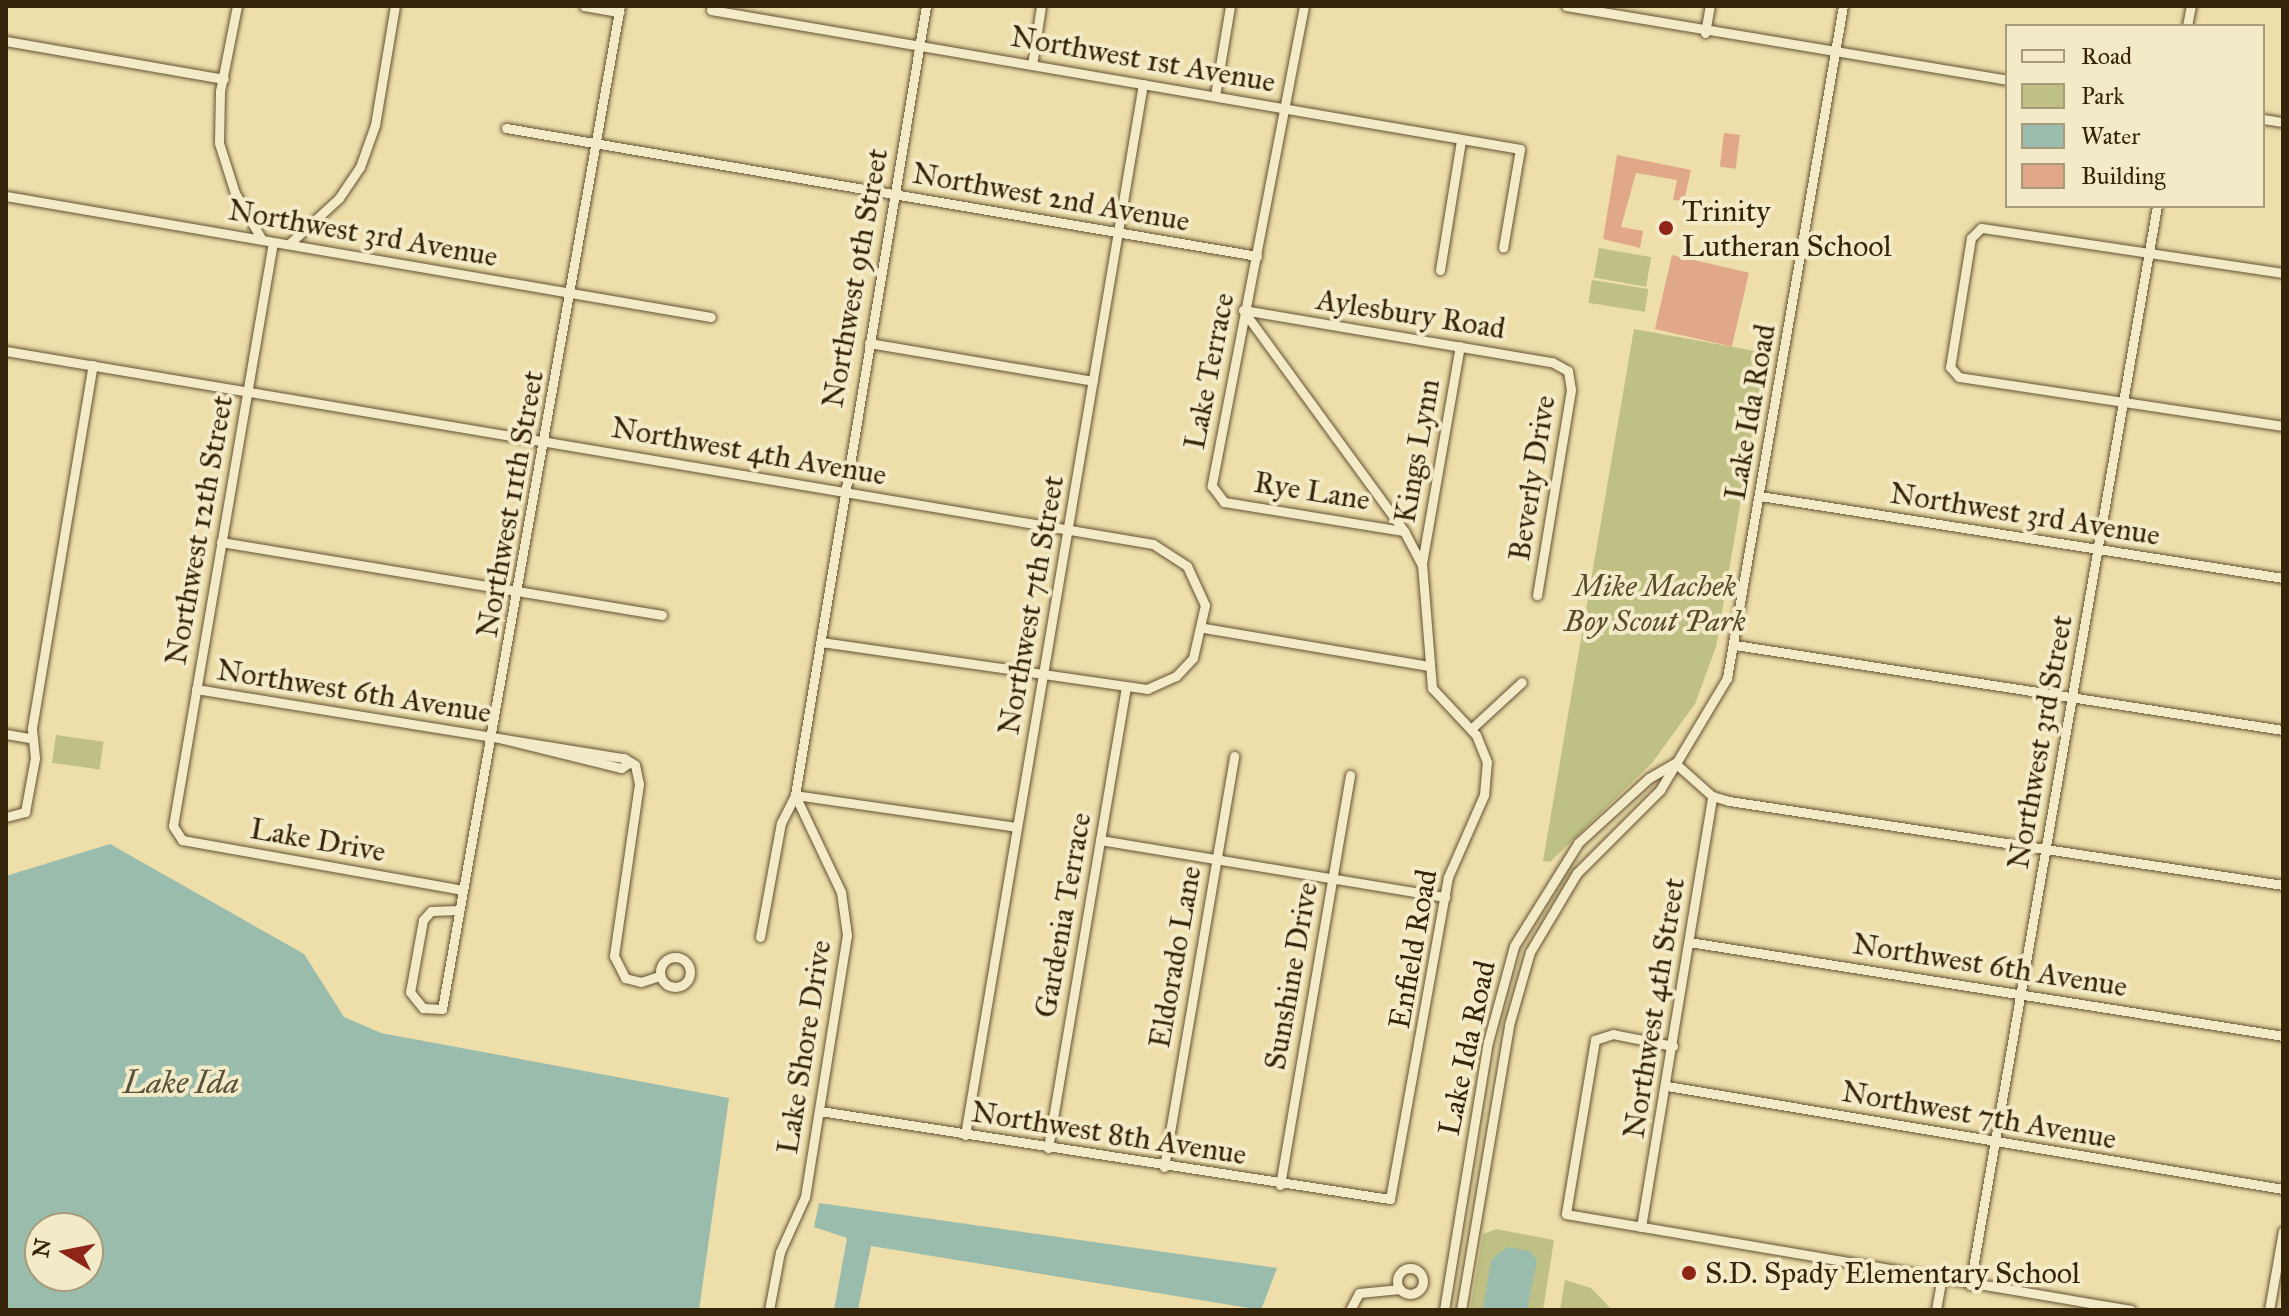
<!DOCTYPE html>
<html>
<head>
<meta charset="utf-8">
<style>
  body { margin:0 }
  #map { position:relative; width:2289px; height:1316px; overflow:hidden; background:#eddeaa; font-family:"IM FELL Great Primer",serif }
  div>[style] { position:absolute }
  .green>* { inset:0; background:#bec084; transform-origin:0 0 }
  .water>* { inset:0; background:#99bcad }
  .building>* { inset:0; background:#e0a889; transform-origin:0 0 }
  .roads { filter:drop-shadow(0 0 2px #645232) drop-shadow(0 0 2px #645232) }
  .minor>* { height:9px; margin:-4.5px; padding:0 4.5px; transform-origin:4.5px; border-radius:4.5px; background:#f3eac8 }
  .minor>.ring { margin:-4.5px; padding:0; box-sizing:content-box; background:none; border:9px solid #f3eac8; border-radius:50% }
  .dots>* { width:22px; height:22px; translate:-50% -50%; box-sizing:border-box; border:4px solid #f3eac8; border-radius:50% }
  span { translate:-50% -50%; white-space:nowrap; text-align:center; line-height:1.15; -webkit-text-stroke:8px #f3eac8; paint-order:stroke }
  .street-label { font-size:30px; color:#36240a }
  .poi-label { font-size:30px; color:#36240a }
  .left { translate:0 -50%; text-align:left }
  .park-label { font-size:30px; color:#584b28; font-style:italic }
  .water-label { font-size:32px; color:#54523b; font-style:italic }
  .frame { position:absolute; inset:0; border:8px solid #36240a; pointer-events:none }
  .legend { position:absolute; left:2005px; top:24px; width:260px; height:184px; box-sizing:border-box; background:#f3eac8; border:2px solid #a79b7c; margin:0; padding:10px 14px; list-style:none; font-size:24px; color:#36240a }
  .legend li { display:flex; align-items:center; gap:16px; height:40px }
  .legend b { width:40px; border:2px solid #a79b7c }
  .north { position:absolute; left:24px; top:1212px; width:80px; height:80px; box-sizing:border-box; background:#f3eac8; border:2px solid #a79b7c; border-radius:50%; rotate:280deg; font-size:22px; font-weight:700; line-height:32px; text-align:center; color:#36240a }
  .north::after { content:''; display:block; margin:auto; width:28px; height:36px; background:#8f2418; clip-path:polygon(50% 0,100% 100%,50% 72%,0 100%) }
</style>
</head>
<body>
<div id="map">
  <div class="green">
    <i style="left:1599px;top:248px;width:53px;height:30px;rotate:10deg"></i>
    <i style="left:1592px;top:280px;width:57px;height:23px;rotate:9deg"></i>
    <i style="clip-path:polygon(1634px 329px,1766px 353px,1716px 647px,1695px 704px,1652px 763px,1550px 862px,1543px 861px)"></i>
    <i style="left:56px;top:735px;width:48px;height:28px;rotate:8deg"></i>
    <i style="clip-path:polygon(1496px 1229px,1554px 1240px,1543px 1310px,1470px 1310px,1483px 1234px)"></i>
    <i style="clip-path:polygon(1565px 1280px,1591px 1288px,1612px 1310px,1560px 1310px)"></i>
  </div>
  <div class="water">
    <i style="clip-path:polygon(evenodd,110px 844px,304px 954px,344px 1017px,381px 1033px,729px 1098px,699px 1310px,6px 1310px,6px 876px,110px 844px,40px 1228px,88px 1228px,88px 1276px,40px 1276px,40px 1228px)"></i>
    <i style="clip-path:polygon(819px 1203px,1277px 1268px,1261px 1310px,871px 1246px,858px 1310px,834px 1310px,847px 1238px,814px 1227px)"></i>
    <i style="clip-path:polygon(1507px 1247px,1530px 1251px,1537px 1260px,1527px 1310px,1483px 1310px,1491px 1260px)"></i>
  </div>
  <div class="building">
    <i style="left:1724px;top:133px;width:16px;height:34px;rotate:7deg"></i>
    <i style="clip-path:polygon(1617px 155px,1691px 170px,1684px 201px,1673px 200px,1677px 180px,1636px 173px,1621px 227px,1643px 231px,1640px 248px,1603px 239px)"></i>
    <i style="left:1672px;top:255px;width:79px;height:76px;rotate:13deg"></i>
  </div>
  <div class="roads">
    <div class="minor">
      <i style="left:237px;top:6px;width:87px;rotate:101.3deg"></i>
      <i style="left:220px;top:91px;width:52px;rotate:91.1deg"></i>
      <i style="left:219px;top:143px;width:52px;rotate:72.3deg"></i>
      <i style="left:235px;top:193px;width:54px;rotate:60.1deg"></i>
      <i style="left:584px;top:6px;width:36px;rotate:10deg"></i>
      <i style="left:1304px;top:6px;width:489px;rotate:100.9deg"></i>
      <i style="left:1212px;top:486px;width:20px;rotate:53deg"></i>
      <i style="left:1224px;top:502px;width:182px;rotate:9.2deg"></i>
      <i style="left:1566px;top:6px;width:447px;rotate:9.5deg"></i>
      <i style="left:711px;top:10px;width:821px;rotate:9.75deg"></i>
      <i style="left:1520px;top:149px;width:100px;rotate:99.7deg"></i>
      <i style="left:2187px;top:26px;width:20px;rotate:-79deg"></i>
      <i style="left:1705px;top:33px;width:27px;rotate:-80deg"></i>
      <i style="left:6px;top:41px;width:221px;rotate:9.9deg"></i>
      <i style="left:1032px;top:65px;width:60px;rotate:-81.3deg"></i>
      <i style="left:1215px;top:96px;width:91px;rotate:-80.5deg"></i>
      <i style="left:2263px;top:119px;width:20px;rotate:9deg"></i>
      <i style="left:506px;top:128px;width:762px;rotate:9.67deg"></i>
      <i style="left:6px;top:196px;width:715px;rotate:9.74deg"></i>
      <i style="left:273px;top:242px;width:592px;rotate:99.72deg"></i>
      <i style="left:173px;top:826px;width:17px;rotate:57deg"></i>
      <i style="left:182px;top:840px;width:284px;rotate:10.1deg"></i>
      <i style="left:289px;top:244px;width:68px;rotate:-42.6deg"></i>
      <i style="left:339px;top:198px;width:37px;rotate:-56deg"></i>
      <i style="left:360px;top:167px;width:45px;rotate:-70.3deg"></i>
      <i style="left:375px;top:125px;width:121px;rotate:-80.5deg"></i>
      <i style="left:1440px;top:270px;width:132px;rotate:-80.8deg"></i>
      <i style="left:2283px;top:273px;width:305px;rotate:-171.5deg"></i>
      <i style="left:1981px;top:228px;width:14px;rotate:135deg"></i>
      <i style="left:1971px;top:238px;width:131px;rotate:99.2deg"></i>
      <i style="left:1950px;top:367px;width:13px;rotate:48deg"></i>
      <i style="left:1959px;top:377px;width:328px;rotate:8.6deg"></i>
      <i style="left:1243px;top:310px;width:313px;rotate:9.6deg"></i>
      <i style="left:1552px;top:362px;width:18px;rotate:29deg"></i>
      <i style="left:1568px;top:371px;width:19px;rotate:81deg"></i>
      <i style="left:1571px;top:390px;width:208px;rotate:99.4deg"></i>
      <i style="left:869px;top:343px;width:227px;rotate:9.6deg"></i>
      <i style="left:6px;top:351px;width:1163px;rotate:9.55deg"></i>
      <i style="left:1153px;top:544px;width:40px;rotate:32.9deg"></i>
      <i style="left:1187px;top:566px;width:43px;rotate:65.2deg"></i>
      <i style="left:1205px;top:605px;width:54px;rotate:102.8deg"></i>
      <i style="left:1193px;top:658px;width:25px;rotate:133deg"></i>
      <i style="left:1176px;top:676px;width:32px;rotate:156deg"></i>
      <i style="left:1147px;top:689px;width:328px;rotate:-171.8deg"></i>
      <i style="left:1760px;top:496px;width:529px;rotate:8.91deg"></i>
      <i style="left:221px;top:542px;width:447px;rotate:9.4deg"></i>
      <i style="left:1422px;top:563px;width:220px;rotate:-80.1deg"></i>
      <i style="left:1204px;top:628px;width:228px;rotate:9.6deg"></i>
      <i style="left:1735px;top:645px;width:555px;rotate:8.82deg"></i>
      <i style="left:196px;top:689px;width:434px;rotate:9.2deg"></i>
      <i style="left:624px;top:758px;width:13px;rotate:32deg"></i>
      <i style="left:635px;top:765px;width:19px;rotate:78deg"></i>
      <i style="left:639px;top:784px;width:174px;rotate:98.3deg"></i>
      <i style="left:614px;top:956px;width:25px;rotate:63deg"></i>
      <i style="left:625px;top:978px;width:16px;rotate:14deg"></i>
      <i style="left:641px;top:982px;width:20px;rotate:-18deg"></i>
      <i style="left:1471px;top:729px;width:69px;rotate:-42.7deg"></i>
      <i style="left:6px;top:734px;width:27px;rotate:10deg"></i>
      <i style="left:503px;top:739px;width:122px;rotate:13.8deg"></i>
      <i style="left:621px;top:768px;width:9px;rotate:-32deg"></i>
      <i style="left:1675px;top:763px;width:50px;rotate:41.7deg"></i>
      <i style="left:1712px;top:796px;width:18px;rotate:16deg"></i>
      <i style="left:1729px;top:801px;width:560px;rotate:8.62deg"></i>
      <i style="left:795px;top:795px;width:224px;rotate:8.2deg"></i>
      <i style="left:6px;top:817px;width:20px;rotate:-15deg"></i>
      <i style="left:25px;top:812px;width:55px;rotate:-79.5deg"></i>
      <i style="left:35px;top:758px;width:30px;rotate:-96deg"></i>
      <i style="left:32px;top:728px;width:368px;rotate:-80.5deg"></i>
      <i style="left:1100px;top:840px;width:350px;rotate:9.4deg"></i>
      <i style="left:459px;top:910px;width:28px;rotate:178deg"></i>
      <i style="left:431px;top:911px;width:12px;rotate:132deg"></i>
      <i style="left:423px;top:920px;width:73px;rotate:100.2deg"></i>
      <i style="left:410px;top:992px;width:21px;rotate:51deg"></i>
      <i style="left:423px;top:1008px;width:19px;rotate:3deg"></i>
      <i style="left:442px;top:1009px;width:1019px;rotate:-79.94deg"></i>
      <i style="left:760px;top:937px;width:116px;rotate:-79.6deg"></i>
      <i style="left:781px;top:823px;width:31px;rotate:-63deg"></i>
      <i style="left:795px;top:795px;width:800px;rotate:-80.57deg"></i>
      <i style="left:1689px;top:942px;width:601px;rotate:8.99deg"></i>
      <i class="ring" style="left:660px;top:957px;width:21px;height:21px"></i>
      <i style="left:1673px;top:1046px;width:61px;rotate:-168.7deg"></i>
      <i style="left:1613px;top:1034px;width:19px;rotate:162deg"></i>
      <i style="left:1595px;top:1040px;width:176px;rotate:99.5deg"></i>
      <i style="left:1566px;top:1214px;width:573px;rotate:9.64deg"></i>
      <i style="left:1667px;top:1086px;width:625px;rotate:9.49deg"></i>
      <i style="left:820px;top:1111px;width:577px;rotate:8.78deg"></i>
      <i style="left:1390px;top:1199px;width:327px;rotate:-79.8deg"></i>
      <i style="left:1448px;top:877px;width:90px;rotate:-66.3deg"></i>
      <i style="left:1484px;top:795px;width:33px;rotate:-85deg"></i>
      <i style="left:1487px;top:762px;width:29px;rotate:-112deg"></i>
      <i style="left:1476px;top:735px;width:64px;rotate:-133.1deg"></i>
      <i style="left:1432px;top:688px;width:123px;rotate:-94.6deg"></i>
      <i style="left:1422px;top:565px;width:38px;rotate:-118deg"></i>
      <i style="left:1404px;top:531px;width:273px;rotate:-126.1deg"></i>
      <i style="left:965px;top:1135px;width:1066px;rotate:-80.39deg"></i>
      <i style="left:1048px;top:1148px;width:466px;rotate:-80.4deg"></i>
      <i style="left:1164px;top:1167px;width:417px;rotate:-80.3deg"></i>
      <i style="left:1280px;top:1185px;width:416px;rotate:-80.3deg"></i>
      <i style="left:1641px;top:1227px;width:437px;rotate:-80.6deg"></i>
      <i class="ring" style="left:1397px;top:1268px;width:17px;height:17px"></i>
      <i style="left:1970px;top:1285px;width:1095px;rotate:-80.17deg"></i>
      <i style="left:769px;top:1310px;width:59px;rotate:-79.3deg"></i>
      <i style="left:780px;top:1252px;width:60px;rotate:-65.6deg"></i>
      <i style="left:805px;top:1197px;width:265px;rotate:-80.9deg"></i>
      <i style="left:847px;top:935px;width:43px;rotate:-97.9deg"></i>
      <i style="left:841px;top:892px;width:107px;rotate:-115.4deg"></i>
      <i style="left:1350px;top:1310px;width:19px;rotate:-62deg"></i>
      <i style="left:1359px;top:1293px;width:41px;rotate:-5.6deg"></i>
      <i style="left:1444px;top:1310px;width:272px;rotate:-80.7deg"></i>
      <i style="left:1488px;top:1042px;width:99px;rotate:-74.8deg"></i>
      <i style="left:1514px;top:946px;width:121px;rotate:-58.1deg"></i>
      <i style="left:1578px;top:843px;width:96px;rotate:-42.5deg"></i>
      <i style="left:1649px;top:778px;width:30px;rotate:-30deg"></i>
      <i style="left:1461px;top:1310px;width:289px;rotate:-80.4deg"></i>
      <i style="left:1509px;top:1025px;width:76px;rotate:-74deg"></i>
      <i style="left:1530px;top:952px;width:92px;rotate:-59.3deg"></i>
      <i style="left:1577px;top:873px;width:117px;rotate:-45deg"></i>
      <i style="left:1660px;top:790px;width:131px;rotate:-59.1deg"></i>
      <i style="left:1727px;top:678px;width:682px;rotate:-80.21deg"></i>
      <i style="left:1936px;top:1310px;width:29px;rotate:-80deg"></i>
      <i style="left:2269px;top:1310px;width:80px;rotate:-80deg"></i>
    </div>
  </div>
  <div class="dots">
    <i style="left:1666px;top:228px;background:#8f2418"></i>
    <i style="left:1689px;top:1273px;background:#8f2418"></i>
  </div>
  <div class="street-label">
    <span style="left:1143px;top:59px;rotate:10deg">Northwest 1st Avenue</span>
    <span style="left:1051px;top:197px;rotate:10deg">Northwest 2nd Avenue</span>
    <span style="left:363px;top:233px;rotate:10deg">Northwest 3rd Avenue</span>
    <span style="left:855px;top:278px;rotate:-80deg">Northwest 9th Street</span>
    <span style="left:1411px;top:314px;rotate:9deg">Aylesbury Road</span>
    <span style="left:1209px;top:371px;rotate:-79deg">Lake Terrace</span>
    <span style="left:1750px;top:412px;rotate:-80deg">Lake Ida Road</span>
    <span style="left:749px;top:451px;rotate:10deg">Northwest 4th Avenue</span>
    <span style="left:1417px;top:451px;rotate:-80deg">Kings Lynn</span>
    <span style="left:1532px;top:478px;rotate:-81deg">Beverly Drive</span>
    <span style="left:1312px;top:491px;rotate:9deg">Rye Lane</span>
    <span style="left:510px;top:504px;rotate:-80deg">Northwest 11th Street</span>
    <span style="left:2025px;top:514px;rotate:9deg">Northwest 3rd Avenue</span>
    <span style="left:199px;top:530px;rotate:-80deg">Northwest 12th Street</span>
    <span style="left:1031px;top:605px;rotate:-80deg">Northwest 7th Street</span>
    <span style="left:354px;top:691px;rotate:9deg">Northwest 6th Avenue</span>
    <span style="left:2040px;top:742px;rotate:-80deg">Northwest 3rd Street</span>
    <span style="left:318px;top:840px;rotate:10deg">Lake Drive</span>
    <span style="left:1063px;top:915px;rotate:-80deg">Gardenia Terrace</span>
    <span style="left:1413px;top:949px;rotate:-80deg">Enfield Road</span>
    <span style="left:1175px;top:957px;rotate:-80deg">Eldorado Lane</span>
    <span style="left:1990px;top:965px;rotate:9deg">Northwest 6th Avenue</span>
    <span style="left:1291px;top:976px;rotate:-80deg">Sunshine Drive</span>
    <span style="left:1654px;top:1008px;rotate:-81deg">Northwest 4th Street</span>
    <span style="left:804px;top:1047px;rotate:-81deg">Lake Shore Drive</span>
    <span style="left:1467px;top:1048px;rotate:-78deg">Lake Ida Road</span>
    <span style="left:1979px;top:1115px;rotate:10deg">Northwest 7th Avenue</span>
    <span style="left:1109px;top:1133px;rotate:9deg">Northwest 8th Avenue</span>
  </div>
  <div class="poi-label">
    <span class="left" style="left:1682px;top:228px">Trinity<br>Lutheran School</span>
    <span class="left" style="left:1705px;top:1273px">S.D. Spady Elementary School</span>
  </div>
  <div class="park-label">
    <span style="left:1655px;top:603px">Mike Machek<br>Boy Scout Park</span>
  </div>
  <div class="water-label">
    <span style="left:181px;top:1083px">Lake Ida</span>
  </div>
  <div class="frame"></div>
  <ul class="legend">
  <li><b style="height:10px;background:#f3eac8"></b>Road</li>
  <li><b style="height:22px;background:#bec084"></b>Park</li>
  <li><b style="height:22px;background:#99bcad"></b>Water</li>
  <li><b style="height:22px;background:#e0a889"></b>Building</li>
  </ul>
  <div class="north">N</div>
</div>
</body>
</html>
